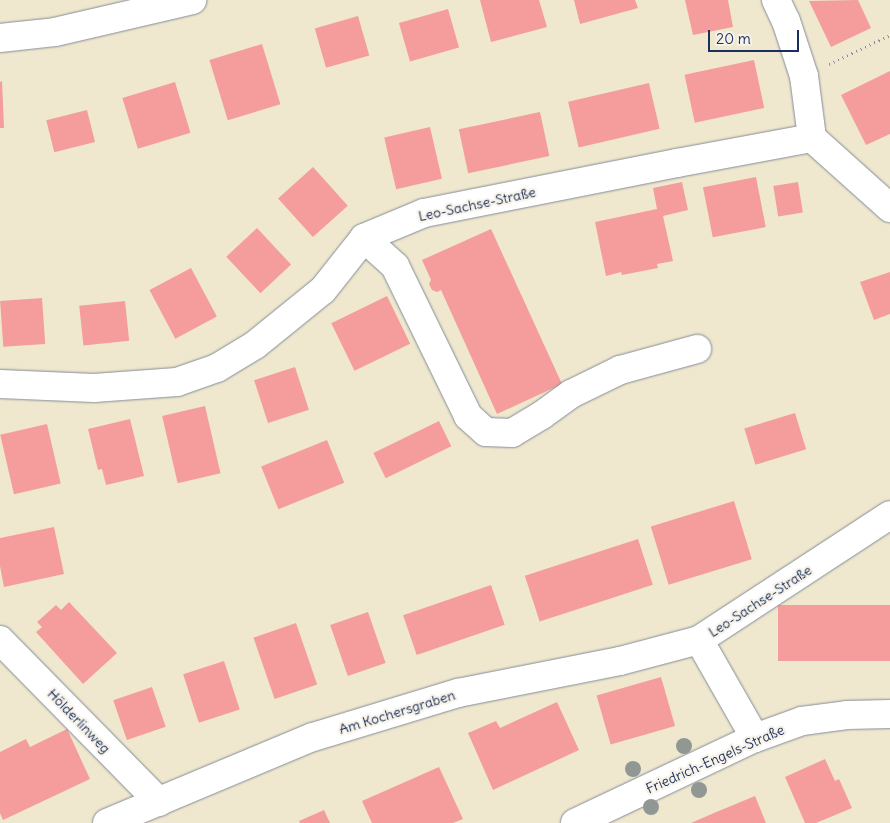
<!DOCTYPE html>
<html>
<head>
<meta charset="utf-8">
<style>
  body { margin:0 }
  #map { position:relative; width:890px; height:823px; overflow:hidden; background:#efe8cf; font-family:Delius,sans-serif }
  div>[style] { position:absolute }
  .building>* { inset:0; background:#f49d9c; transform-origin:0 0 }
  .path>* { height:3px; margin-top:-1.5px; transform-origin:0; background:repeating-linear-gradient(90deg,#858c96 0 1px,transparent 0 5px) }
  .roads { filter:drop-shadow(0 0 1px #858c96) drop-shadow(0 0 1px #858c96) }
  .minor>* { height:28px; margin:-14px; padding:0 14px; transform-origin:14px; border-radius:14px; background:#fff }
  .trees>* { width:16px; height:16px; margin:-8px; border-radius:50%; background:#919893 }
  span { translate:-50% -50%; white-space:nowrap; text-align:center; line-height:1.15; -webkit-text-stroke:4.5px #f7f3e8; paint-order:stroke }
  .street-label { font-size:14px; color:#1b2f5e }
  .scale { position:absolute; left:708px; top:30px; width:91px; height:22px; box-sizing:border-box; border:2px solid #1b2f5e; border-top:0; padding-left:6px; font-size:15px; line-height:18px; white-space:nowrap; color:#1b2f5e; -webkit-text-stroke:4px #f7f3e8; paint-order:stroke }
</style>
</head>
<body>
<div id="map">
  <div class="building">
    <i style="clip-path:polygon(480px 0,539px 0,547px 27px,491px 42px)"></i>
    <i style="clip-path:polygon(574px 0,635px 0,638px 8px,580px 24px)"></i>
    <i style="clip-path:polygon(685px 0,728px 0,733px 27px,693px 35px)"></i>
    <i style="clip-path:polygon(858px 0,871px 28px,831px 47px,809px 1px)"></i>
    <i style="left:448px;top:9px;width:40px;height:51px;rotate:74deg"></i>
    <i style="left:358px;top:16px;width:41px;height:45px;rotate:74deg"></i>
    <i style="left:262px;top:44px;width:63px;height:55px;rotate:73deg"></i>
    <i style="left:754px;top:60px;width:49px;height:71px;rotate:78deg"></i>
    <i style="clip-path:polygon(890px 71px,890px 134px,866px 145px,841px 95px)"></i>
    <i style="clip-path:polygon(2px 81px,4px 128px,0 128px,0 82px)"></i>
    <i style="left:175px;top:82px;width:53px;height:55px;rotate:73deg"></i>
    <i style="left:649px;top:83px;width:47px;height:83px;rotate:77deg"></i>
    <i style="left:87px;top:110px;width:33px;height:42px;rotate:76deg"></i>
    <i style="left:540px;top:112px;width:45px;height:83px;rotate:78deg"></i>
    <i style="left:430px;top:127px;width:53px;height:47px;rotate:77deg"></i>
    <i style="left:313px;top:167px;width:52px;height:47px;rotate:48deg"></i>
    <i style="left:756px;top:177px;width:51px;height:54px;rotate:79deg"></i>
    <i style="clip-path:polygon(682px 182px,688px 210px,663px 216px,673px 261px,657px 264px,658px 268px,622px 275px,621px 272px,606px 276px,595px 222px,657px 209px,653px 188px)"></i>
    <i style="left:798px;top:182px;width:31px;height:25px;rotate:81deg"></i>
    <i style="left:257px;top:228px;width:50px;height:42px;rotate:47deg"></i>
    <i style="clip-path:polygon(491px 229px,562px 384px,497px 414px,441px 290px,437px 292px,432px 290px,429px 284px,431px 280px,422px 260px)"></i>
    <i style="left:191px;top:268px;width:55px;height:47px;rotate:62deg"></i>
    <i style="clip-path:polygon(890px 272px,890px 314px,874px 320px,860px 282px)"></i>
    <i style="left:387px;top:296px;width:53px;height:62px;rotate:64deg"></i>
    <i style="left:42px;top:298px;width:46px;height:42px;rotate:86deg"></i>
    <i style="left:125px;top:301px;width:40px;height:46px;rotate:84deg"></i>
    <i style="left:295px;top:367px;width:45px;height:43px;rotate:72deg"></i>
    <i style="left:205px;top:406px;width:69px;height:44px;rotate:77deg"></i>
    <i style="left:795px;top:413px;width:38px;height:53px;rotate:73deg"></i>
    <i style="clip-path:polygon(130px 419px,144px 476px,106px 485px,102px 469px,98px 470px,88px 429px)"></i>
    <i style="left:439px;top:421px;width:28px;height:73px;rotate:64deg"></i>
    <i style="left:47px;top:424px;width:61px;height:48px;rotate:77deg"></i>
    <i style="left:327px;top:440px;width:46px;height:71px;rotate:68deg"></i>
    <i style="left:734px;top:501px;width:61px;height:87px;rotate:73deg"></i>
    <i style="clip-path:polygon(54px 527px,64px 574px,4px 587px,0 566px,0 538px)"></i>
    <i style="left:638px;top:539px;width:48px;height:119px;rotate:72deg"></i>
    <i style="left:491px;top:585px;width:42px;height:93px;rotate:71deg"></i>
    <i style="clip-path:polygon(69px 602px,117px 653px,83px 684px,36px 632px,42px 627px,37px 622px,56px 605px,61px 610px)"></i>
    <i style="left:890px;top:605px;width:56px;height:112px;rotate:90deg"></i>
    <i style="left:368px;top:612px;width:54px;height:40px;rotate:71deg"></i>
    <i style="left:296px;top:623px;width:65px;height:45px;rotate:71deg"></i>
    <i style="left:224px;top:661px;width:51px;height:43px;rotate:72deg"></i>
    <i style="left:661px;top:677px;width:51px;height:67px;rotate:74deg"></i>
    <i style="left:152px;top:687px;width:42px;height:41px;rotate:71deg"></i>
    <i style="clip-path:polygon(557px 702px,579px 750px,493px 790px,468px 733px,496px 721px,500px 728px)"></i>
    <i style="clip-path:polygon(67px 729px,90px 779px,3px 820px,0 813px,0 752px,26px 739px,30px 747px)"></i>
    <i style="clip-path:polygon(825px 759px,835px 781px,839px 779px,852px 808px,816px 823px,805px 823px,785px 777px)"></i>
    <i style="clip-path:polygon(439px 767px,463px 819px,453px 823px,372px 823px,362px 801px)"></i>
    <i style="clip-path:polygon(755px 796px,766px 823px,691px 823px,714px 813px)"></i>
    <i style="clip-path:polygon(324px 810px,330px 823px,300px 823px,299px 821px)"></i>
  </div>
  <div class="path">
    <i style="left:829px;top:64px;width:68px;rotate:-25.4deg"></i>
  </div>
  <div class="roads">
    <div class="minor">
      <i style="left:776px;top:0;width:23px;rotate:65deg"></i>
      <i style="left:786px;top:21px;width:58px;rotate:71.9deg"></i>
      <i style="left:804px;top:76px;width:63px;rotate:82.6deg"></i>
      <i style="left:0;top:38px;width:55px;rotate:-6.2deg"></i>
      <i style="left:55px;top:32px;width:141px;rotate:-13.1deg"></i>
      <i style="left:364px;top:238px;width:42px;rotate:42.1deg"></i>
      <i style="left:395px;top:266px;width:167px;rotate:64deg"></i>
      <i style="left:468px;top:416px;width:24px;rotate:42deg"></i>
      <i style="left:486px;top:432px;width:26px;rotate:2deg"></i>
      <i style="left:512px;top:433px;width:35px;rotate:-31deg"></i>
      <i style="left:542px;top:415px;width:36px;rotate:-36deg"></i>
      <i style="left:571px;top:394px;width:55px;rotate:-26.1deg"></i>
      <i style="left:620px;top:370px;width:80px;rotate:-15.3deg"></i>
      <i style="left:0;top:384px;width:94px;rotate:2.4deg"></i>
      <i style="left:94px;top:388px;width:83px;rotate:-4.1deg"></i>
      <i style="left:177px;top:382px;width:42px;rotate:-19.3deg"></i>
      <i style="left:217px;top:368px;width:44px;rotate:-31.2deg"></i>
      <i style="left:255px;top:345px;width:87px;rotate:-39deg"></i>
      <i style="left:323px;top:290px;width:66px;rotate:-51.7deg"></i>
      <i style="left:364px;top:238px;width:65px;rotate:-22.6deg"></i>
      <i style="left:424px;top:213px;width:258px;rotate:-11.2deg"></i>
      <i style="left:677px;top:163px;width:137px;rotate:-10.5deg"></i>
      <i style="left:812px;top:138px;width:105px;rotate:41.9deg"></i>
      <i style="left:0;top:640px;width:227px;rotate:45.5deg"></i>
      <i style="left:755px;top:738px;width:113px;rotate:-119.7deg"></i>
      <i style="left:699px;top:640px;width:228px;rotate:-33.2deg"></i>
      <i style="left:107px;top:823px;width:223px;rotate:-22.7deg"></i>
      <i style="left:313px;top:737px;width:152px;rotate:-16.9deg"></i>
      <i style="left:458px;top:693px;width:165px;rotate:-11.2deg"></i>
      <i style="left:620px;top:661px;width:82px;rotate:-14.9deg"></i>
      <i style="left:575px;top:823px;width:199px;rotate:-25.3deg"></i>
      <i style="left:755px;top:738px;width:50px;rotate:-19.9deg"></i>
      <i style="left:802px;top:721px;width:45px;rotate:-7.6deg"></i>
      <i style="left:847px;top:715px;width:43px;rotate:-1.3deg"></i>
    </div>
  </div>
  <div class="trees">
    <i style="left:684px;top:746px"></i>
    <i style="left:633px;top:769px"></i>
    <i style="left:699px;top:790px"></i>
    <i style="left:651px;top:807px"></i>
  </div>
  <div class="street-label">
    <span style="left:477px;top:204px;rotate:-12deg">Leo-Sachse-Straße</span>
    <span style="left:760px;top:601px;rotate:-33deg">Leo-Sachse-Straße</span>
    <span style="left:397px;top:712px;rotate:-17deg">Am Kochersgraben</span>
    <span style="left:79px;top:721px;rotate:46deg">Hölderlinweg</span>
    <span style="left:715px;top:759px;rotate:-24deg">Friedrich-Engels-Straße</span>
  </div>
  <div class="scale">20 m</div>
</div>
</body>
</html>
